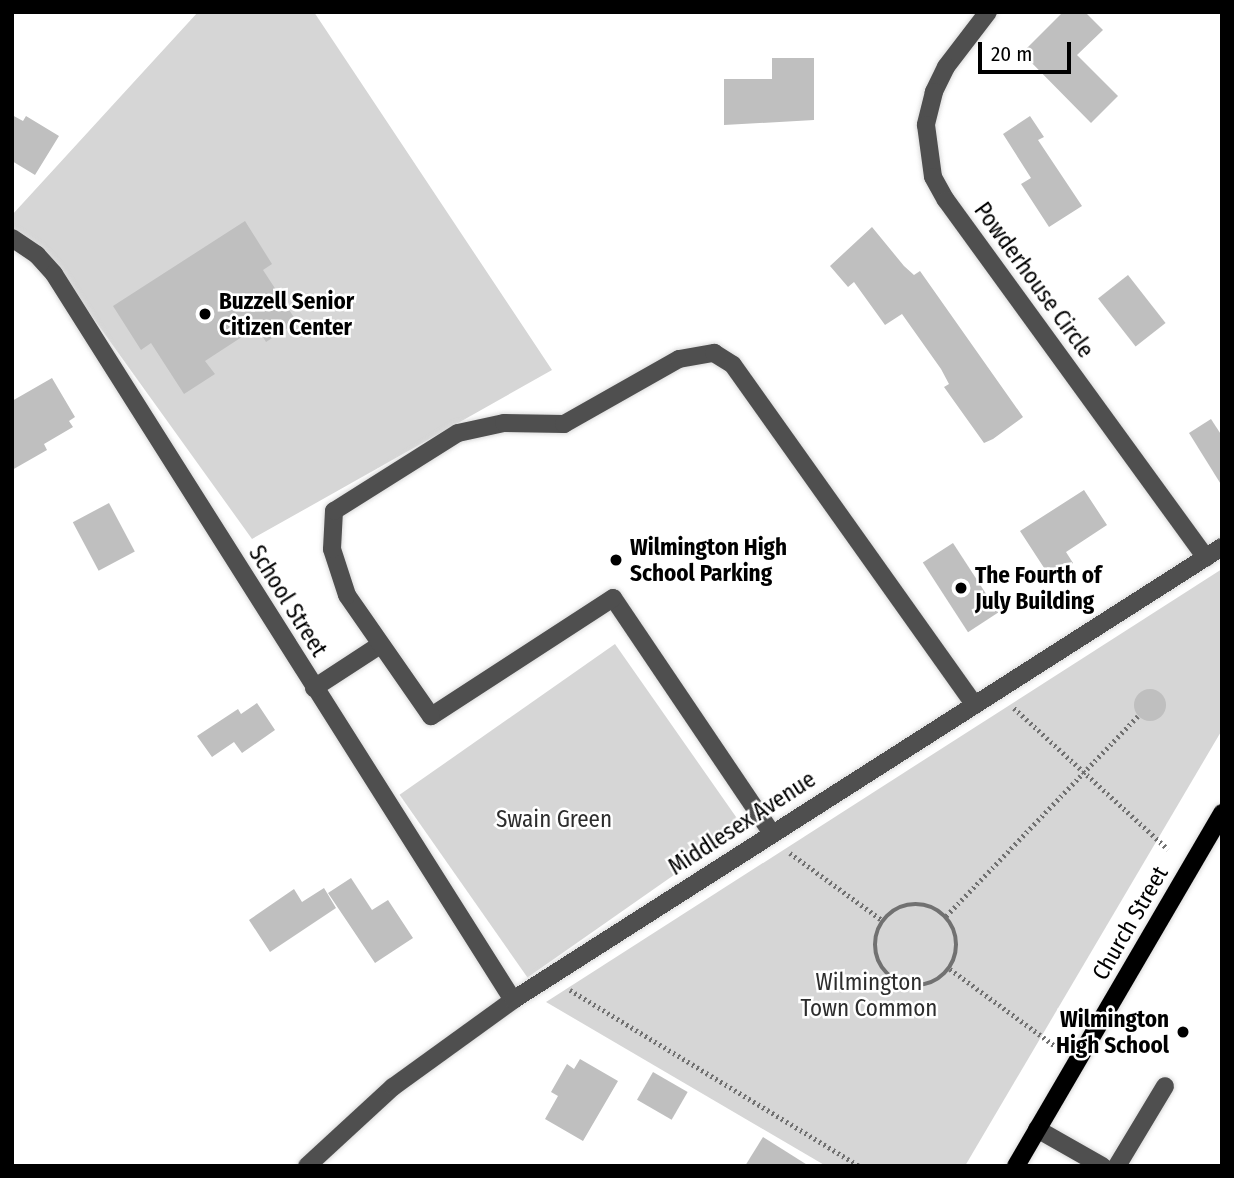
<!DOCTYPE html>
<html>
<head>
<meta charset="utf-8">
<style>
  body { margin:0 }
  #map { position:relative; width:1234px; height:1178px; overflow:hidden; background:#fff; font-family:"Fira Sans Condensed",sans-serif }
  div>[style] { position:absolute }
  .green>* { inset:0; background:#d6d6d6; transform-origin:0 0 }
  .building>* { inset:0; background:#bfbfbf; transform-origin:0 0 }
  .round { border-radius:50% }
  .path>* { height:4.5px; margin-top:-2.25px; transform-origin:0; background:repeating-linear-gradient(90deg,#717171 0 2px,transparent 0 5.5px) }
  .path>.ring { margin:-2.25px; padding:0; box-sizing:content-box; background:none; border:4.5px solid #717171; border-radius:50% }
  .roads { filter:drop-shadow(0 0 2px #dbdbdb) drop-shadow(0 0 2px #dbdbdb) }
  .minor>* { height:18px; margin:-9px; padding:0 9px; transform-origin:9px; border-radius:9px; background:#4f4f4f }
  .major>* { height:18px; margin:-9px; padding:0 9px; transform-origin:9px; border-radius:9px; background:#000 }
  .dots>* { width:19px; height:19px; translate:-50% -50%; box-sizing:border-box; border:4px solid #fff; border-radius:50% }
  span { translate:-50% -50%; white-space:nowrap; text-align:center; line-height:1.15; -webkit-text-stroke:5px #fff; paint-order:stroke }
  .street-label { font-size:23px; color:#000 }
  .poi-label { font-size:23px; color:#000; font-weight:700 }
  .left { translate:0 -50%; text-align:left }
  .right { translate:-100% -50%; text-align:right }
  .park-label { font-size:23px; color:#2d2d2d }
  .frame { position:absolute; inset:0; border:14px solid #000; pointer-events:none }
  .scale { position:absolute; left:978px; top:42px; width:93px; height:32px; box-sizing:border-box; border:4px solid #000; border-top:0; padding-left:9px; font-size:21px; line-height:24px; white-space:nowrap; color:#000; -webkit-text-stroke:5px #fff; paint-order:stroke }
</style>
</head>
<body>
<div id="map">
  <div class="green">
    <i style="clip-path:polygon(198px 12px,314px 12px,552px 370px,252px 539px,45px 251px,12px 228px,12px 215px)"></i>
    <i style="clip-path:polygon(1222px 569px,1222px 730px,965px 1166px,826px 1166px,546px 1002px)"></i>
    <i style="left:615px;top:644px;width:223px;height:263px;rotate:55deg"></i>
  </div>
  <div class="building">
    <i style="clip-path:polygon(1063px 12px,1085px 12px,1103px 30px,1077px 55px,1118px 96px,1091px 123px,1022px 53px)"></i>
    <i style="clip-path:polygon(772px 58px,814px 58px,814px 120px,724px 125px,724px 79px,772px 79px)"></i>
    <i style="clip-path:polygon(12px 115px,23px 121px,26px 116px,59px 136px,35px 175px,12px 161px)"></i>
    <i style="clip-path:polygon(1030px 116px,1044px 137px,1038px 140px,1082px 206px,1049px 227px,1021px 184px,1031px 178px,1003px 134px)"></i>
    <i style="clip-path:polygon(245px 221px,272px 264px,263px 270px,297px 322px,266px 342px,257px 327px,205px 361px,215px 374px,184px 394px,151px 343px,141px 350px,113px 306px)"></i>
    <i style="clip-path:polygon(872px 227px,904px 266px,914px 275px,920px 271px,1023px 417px,993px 439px,984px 443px,944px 387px,949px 384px,941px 369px,902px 314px,885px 325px,854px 282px,848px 287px,830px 266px)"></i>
    <i style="left:1128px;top:275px;width:61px;height:38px;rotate:52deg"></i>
    <i style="clip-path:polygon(52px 378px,75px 417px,69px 421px,73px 427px,44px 444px,47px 450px,12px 470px,12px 401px)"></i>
    <i style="clip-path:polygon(1211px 419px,1222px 436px,1222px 486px,1189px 433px)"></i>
    <i style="clip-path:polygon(1084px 490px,1107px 525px,1066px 552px,1073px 563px,1050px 577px,1020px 531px)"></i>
    <i style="left:109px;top:503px;width:55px;height:41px;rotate:62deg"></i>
    <i style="left:953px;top:543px;width:83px;height:36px;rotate:57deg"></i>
    <i class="round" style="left:1134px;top:689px;width:32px;height:32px"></i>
    <i style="clip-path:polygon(257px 703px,275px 730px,242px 753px,234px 742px,212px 757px,197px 736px,238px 709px,241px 714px)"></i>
    <i style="clip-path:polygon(351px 878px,372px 910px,388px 900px,413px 938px,375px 963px,328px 893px)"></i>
    <i style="clip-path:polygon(324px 888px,336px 908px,270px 952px,249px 920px,294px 889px,302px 902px)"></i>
    <i style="clip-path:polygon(580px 1059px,618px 1081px,583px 1141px,545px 1119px,558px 1096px,551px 1092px,567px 1064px,574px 1069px)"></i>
    <i style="left:653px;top:1072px;width:40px;height:32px;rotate:30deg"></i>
    <i style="clip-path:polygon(763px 1137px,809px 1166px,745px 1166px)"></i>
  </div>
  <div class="path">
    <i style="left:1014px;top:708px;width:209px;rotate:42.5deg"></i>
    <i style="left:790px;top:853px;width:114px;rotate:36.1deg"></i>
    <i class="ring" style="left:875px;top:904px;width:77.5px;height:77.5px"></i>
    <i style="left:946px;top:916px;width:277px;rotate:-46.2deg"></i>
    <i style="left:950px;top:969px;width:129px;rotate:36.2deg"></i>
    <i style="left:570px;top:990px;width:339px;rotate:31.3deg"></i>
  </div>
  <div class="roads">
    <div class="minor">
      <i style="left:988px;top:12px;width:69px;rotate:127.4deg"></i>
      <i style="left:946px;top:67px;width:28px;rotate:116deg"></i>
      <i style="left:934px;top:92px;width:34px;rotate:104deg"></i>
      <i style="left:926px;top:125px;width:52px;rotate:82.3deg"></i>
      <i style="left:933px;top:177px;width:26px;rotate:61deg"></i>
      <i style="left:946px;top:200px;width:442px;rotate:54deg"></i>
      <i style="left:12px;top:238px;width:30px;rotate:34deg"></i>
      <i style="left:37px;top:255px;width:25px;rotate:48deg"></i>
      <i style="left:54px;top:274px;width:859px;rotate:57.7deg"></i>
      <i style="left:314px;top:688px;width:79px;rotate:-33.1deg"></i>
      <i style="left:771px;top:832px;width:282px;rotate:-124deg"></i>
      <i style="left:613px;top:598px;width:217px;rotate:147deg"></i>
      <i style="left:431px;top:716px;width:147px;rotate:-124.8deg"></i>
      <i style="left:347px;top:595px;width:48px;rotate:-108.1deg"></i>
      <i style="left:332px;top:549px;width:38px;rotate:-87deg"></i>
      <i style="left:334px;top:511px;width:146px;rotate:-32.2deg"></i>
      <i style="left:458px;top:433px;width:47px;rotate:-12.3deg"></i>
      <i style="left:504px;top:423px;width:60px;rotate:1deg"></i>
      <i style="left:564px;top:424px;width:132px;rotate:-29.5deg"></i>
      <i style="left:679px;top:359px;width:36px;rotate:-10deg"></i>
      <i style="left:714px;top:353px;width:22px;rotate:32deg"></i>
      <i style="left:733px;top:365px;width:417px;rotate:54.6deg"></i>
      <i style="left:1037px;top:1129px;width:75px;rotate:29.6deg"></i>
      <i style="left:307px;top:1166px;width:117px;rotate:-42.6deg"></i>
      <i style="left:393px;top:1087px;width:148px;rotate:-35.9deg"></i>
      <i style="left:513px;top:1000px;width:841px;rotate:-32.58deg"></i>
      <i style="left:1117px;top:1166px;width:93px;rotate:-59deg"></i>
    </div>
    <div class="major">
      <i style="left:1016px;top:1166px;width:409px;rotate:-59.7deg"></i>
    </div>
  </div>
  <div class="dots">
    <i style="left:205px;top:314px;background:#000"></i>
    <i style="left:616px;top:560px;background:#000"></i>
    <i style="left:961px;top:588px;background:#000"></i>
    <i style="left:1183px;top:1032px;background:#000"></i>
  </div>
  <div class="street-label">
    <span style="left:1034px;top:280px;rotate:54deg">Powderhouse Circle</span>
    <span style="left:288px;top:601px;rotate:58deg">School Street</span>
    <span style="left:742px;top:823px;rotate:-33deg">Middlesex Avenue</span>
    <span style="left:1130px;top:923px;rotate:-60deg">Church Street</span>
  </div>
  <div class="poi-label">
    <span class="left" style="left:219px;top:314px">Buzzell Senior<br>Citizen Center</span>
    <span class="left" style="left:630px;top:560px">Wilmington High<br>School Parking</span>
    <span class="left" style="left:975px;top:588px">The Fourth of<br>July Building</span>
    <span class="right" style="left:1169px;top:1032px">Wilmington<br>High School</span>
  </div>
  <div class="park-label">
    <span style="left:554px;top:819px">Swain Green</span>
    <span style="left:869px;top:995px">Wilmington<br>Town Common</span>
  </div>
  <div class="frame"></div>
  <div class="scale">20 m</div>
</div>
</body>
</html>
